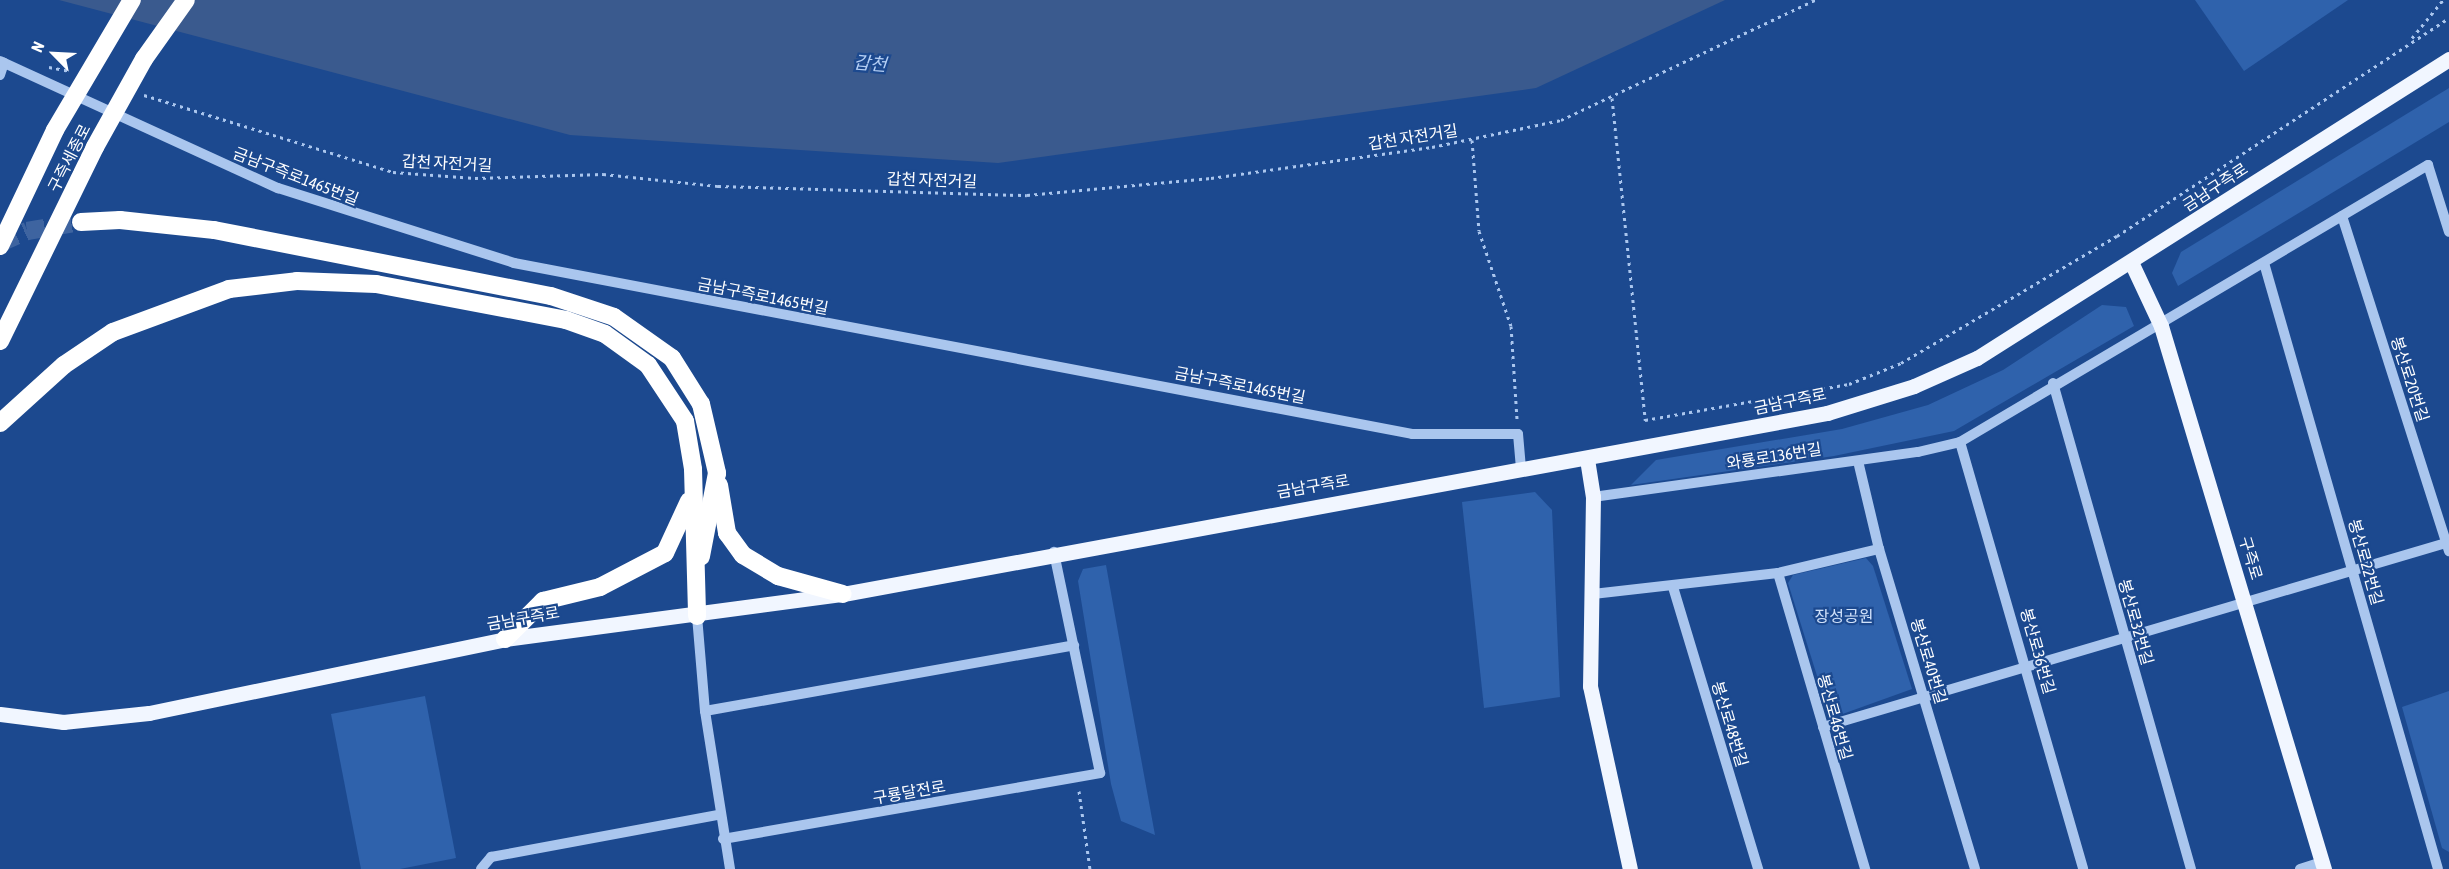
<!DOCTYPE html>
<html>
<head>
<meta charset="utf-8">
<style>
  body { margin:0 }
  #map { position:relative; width:2449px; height:869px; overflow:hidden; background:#1c498f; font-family:"Asap Condensed","Noto Sans KR",sans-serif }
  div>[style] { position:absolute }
  .green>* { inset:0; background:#2f62ac }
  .water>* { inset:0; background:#3a5a8e }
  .highway-tunnel>* { height:18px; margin-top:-9px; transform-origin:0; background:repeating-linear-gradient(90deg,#3e64a0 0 18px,transparent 0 27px) }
  .path>* { height:3px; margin-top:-1.5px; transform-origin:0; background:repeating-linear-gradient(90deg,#aac6ee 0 3px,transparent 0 7.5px) }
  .minor>* { height:10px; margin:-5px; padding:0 5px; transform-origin:5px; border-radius:5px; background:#aac6ee }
  .major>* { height:15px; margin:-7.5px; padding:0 7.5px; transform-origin:7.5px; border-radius:7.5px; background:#f1f6ff }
  .highway>* { height:18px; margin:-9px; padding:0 9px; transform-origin:9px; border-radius:9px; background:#fff }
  span { translate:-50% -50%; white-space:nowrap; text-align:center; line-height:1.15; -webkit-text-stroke:4.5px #1c498f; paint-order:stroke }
  .street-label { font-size:16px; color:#fff }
  .park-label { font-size:16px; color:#d0e1fa }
  .water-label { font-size:18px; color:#b6d0f5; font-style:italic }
  .north { position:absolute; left:24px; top:24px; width:60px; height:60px; -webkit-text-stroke:4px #1c498f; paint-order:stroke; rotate:294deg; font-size:16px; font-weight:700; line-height:24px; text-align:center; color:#fff }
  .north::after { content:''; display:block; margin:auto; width:21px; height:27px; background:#fff; clip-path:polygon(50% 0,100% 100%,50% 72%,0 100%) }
</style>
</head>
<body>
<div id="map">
  <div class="green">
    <i style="clip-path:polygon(2195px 0,2348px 0,2244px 71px)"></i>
    <i style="clip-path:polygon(2449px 88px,2449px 122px,2178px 286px,2172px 273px,2181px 252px)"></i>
    <i style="clip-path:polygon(2102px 305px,2126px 307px,2134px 326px,1954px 431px,1834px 456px,1631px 485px,1656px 460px,1842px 429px,1928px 405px,2003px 370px)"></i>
    <i style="clip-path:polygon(1535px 492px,1552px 510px,1560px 697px,1484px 708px,1462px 502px)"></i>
    <i style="clip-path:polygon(1866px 558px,1873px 566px,1912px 689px,1837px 716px,1828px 711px,1788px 583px,1793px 575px)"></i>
    <i style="clip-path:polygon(1106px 565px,1127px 682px,1155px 835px,1121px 821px,1111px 784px,1078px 581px,1083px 569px)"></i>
    <i style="clip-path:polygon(2449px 691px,2449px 852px,2442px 848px,2402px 707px)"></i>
    <i style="clip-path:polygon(425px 696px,456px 858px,400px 869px,361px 869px,331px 714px)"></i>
  </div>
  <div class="water">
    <i style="clip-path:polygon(59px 0,1725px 0,1536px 88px,998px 163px,570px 135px)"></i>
  </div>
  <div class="highway-tunnel">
    <i style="left:0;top:243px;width:30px;rotate:-24deg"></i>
    <i style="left:27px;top:231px;width:55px;rotate:-9.5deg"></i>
  </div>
  <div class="path">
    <i style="left:2412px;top:38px;width:49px;rotate:-50.8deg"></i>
    <i style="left:49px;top:67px;width:20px;rotate:11deg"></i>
    <i style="left:144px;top:95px;width:261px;rotate:17.2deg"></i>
    <i style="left:393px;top:172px;width:82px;rotate:4.2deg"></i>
    <i style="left:475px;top:178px;width:128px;rotate:-1.8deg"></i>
    <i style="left:603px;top:174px;width:116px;rotate:6deg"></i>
    <i style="left:718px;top:186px;width:309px;rotate:1.7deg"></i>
    <i style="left:1027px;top:195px;width:185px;rotate:-5.3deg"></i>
    <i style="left:1211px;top:178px;width:223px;rotate:-8deg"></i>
    <i style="left:1432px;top:147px;width:132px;rotate:-11.8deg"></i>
    <i style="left:1561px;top:120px;width:281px;rotate:-25.3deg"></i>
    <i style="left:1612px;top:98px;width:324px;rotate:84.1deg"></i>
    <i style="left:1645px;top:420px;width:207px;rotate:-10deg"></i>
    <i style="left:1849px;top:384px;width:56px;rotate:-22deg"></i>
    <i style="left:1901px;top:363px;width:251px;rotate:-30.5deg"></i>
    <i style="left:2117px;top:236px;width:397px;rotate:-33.3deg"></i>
    <i style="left:1472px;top:140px;width:91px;rotate:85.6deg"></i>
    <i style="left:1479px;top:231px;width:100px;rotate:71.4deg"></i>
    <i style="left:1511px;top:326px;width:94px;rotate:86.3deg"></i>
    <i style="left:1079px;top:791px;width:79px;rotate:82deg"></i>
  </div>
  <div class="minor">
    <i style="left:0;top:61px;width:306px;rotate:24.6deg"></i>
    <i style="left:278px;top:188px;width:248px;rotate:17.6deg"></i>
    <i style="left:514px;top:263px;width:914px;rotate:10.78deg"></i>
    <i style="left:1412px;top:434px;width:106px"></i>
    <i style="left:1518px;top:434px;width:34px;rotate:85deg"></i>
    <i style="left:0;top:75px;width:13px;rotate:-72deg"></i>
    <i style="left:2342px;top:216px;width:352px;rotate:72.3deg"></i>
    <i style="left:2264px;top:263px;width:630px;rotate:73.98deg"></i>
    <i style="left:2053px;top:383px;width:505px;rotate:74.15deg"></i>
    <i style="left:1960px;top:442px;width:444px;rotate:73.9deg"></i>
    <i style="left:1858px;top:461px;width:90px;rotate:76.6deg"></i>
    <i style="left:1879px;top:549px;width:334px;rotate:73.3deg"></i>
    <i style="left:1593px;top:497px;width:328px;rotate:-7.9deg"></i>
    <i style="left:1918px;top:452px;width:43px;rotate:-13.4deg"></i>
    <i style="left:1960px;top:442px;width:544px;rotate:-30.62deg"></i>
    <i style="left:2428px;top:165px;width:70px;rotate:72.6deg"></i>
    <i style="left:1778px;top:573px;width:309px;rotate:73.6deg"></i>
    <i style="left:1673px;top:587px;width:295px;rotate:73.2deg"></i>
    <i style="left:1593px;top:594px;width:186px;rotate:-6.5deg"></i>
    <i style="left:1778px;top:573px;width:104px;rotate:-13.4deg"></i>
    <i style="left:697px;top:616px;width:95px;rotate:85.2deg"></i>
    <i style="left:705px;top:711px;width:160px;rotate:81deg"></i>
    <i style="left:705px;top:711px;width:375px;rotate:-10.1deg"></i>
    <i style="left:1823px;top:727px;width:653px;rotate:-16.46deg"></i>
    <i style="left:723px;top:839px;width:383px;rotate:-9.9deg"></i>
    <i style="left:1100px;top:773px;width:226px;rotate:-101.8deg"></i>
    <i style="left:481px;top:869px;width:16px;rotate:-50deg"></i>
    <i style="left:491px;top:857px;width:231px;rotate:-10.5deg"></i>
    <i style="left:2300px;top:869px;width:23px;rotate:-18deg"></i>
  </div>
  <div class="major">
    <i style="left:2131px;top:262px;width:71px;rotate:64.9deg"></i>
    <i style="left:2161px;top:326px;width:567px;rotate:73.29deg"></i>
    <i style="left:1587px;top:459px;width:38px;rotate:81deg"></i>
    <i style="left:1593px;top:497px;width:189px;rotate:90.9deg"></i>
    <i style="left:1590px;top:686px;width:187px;rotate:77.7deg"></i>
    <i style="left:0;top:714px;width:64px;rotate:7.2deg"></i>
    <i style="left:63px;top:722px;width:86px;rotate:-6deg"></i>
    <i style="left:149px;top:713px;width:364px;rotate:-11.7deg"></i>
    <i style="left:505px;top:639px;width:341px;rotate:-7.6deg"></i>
    <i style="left:843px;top:594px;width:1001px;rotate:-10.42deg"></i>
    <i style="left:1827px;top:413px;width:91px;rotate:-17.2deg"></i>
    <i style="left:1914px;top:386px;width:69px;rotate:-24deg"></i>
    <i style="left:1977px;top:358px;width:559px;rotate:-32.35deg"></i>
  </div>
  <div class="highway">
    <i style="left:81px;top:222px;width:39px;rotate:-3deg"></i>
    <i style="left:120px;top:220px;width:95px;rotate:6.1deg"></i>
    <i style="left:214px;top:230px;width:343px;rotate:11.1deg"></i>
    <i style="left:551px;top:296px;width:66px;rotate:18.4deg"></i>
    <i style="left:614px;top:317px;width:71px;rotate:35.3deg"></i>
    <i style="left:672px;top:358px;width:54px;rotate:57.8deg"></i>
    <i style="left:701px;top:404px;width:71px;rotate:76.9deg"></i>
    <i style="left:717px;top:473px;width:85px;rotate:100.9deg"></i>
    <i style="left:0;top:246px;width:128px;rotate:-64.6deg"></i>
    <i style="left:55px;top:130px;width:151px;rotate:-59.4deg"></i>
    <i style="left:0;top:341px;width:216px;rotate:-63.9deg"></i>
    <i style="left:95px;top:147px;width:101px;rotate:-60.9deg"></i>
    <i style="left:144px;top:59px;width:72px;rotate:-54.6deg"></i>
    <i style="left:0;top:423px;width:86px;rotate:-42.2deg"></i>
    <i style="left:64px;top:365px;width:59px;rotate:-34deg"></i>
    <i style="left:113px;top:332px;width:124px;rotate:-20.3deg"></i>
    <i style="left:229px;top:289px;width:68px;rotate:-6.7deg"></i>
    <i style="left:297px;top:281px;width:79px;rotate:2.2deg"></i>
    <i style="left:376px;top:284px;width:193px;rotate:10.7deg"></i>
    <i style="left:566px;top:320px;width:41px;rotate:19.7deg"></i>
    <i style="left:605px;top:334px;width:53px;rotate:35.8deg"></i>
    <i style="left:648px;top:365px;width:67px;rotate:56.5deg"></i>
    <i style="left:685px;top:421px;width:49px;rotate:80.5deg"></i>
    <i style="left:693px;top:469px;width:147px;rotate:88.4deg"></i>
    <i style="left:719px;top:485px;width:49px;rotate:80.5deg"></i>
    <i style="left:727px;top:533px;width:27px;rotate:54deg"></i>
    <i style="left:743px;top:555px;width:41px;rotate:31deg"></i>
    <i style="left:778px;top:576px;width:67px;rotate:15.5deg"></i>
    <i style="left:505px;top:639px;width:54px;rotate:-45deg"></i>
    <i style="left:543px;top:601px;width:59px;rotate:-13.8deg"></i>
    <i style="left:600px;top:587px;width:73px;rotate:-27.6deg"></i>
    <i style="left:665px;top:553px;width:57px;rotate:-65.2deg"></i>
  </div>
  <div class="street-label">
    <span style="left:1413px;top:137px;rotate:-9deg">갑천 자전거길</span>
    <span style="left:69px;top:158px;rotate:-63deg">구즉세종로</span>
    <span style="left:447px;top:163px;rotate:3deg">갑천 자전거길</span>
    <span style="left:296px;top:176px;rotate:21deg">금남구즉로1465번길</span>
    <span style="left:932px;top:180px;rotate:2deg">갑천 자전거길</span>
    <span style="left:2215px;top:187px;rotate:-33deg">금남구즉로</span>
    <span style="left:763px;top:296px;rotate:11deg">금남구즉로1465번길</span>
    <span style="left:2410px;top:379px;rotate:72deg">봉산로20번길</span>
    <span style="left:1240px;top:385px;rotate:11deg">금남구즉로1465번길</span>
    <span style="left:1790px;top:401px;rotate:-12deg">금남구즉로</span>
    <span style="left:1774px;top:456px;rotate:-9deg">와룡로136번길</span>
    <span style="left:1313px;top:486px;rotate:-10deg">금남구즉로</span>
    <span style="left:2251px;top:558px;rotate:73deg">구즉로</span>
    <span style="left:2366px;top:562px;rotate:74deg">봉산로22번길</span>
    <span style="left:523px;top:618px;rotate:-10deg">금남구즉로</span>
    <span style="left:2136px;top:622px;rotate:74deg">봉산로32번길</span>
    <span style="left:2038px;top:651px;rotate:74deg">봉산로36번길</span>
    <span style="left:1929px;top:661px;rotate:73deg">봉산로40번길</span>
    <span style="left:1835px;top:717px;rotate:74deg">봉산로46번길</span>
    <span style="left:1730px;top:724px;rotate:73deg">봉산로48번길</span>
    <span style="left:909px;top:792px;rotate:-10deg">구룡달전로</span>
  </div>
  <div class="park-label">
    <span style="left:1844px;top:616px">장성공원</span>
  </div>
  <div class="water-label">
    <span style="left:870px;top:64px;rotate:5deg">갑천</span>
  </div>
  <div class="north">N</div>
</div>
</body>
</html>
